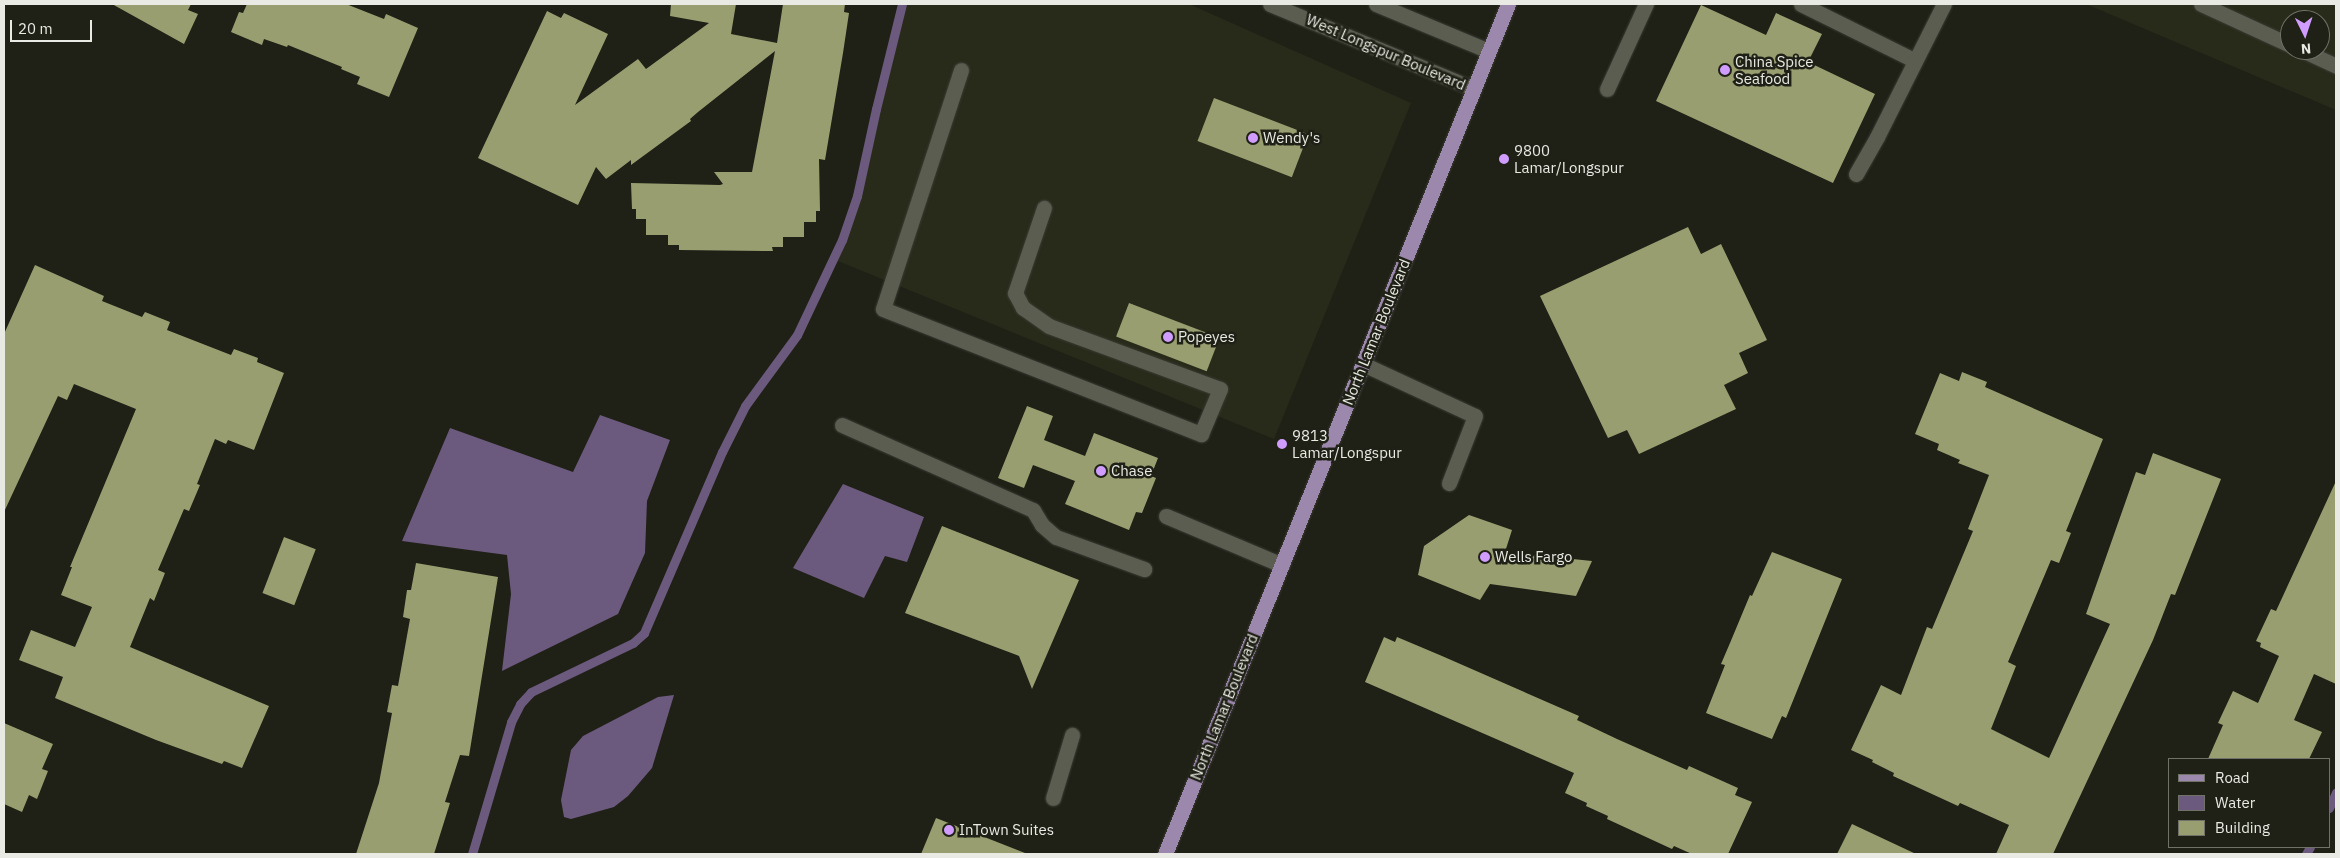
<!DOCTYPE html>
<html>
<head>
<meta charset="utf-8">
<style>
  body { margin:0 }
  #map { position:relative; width:2340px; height:858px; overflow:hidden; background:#1f2116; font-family:"IBM Plex Sans",sans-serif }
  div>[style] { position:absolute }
  .built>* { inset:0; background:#292b1a }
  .water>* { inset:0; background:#6c597e }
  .stream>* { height:9px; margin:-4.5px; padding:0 4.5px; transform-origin:4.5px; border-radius:4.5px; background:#6c597e }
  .building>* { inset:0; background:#999e71; transform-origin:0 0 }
  .roads { filter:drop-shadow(0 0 1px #3a3b34) drop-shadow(0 0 1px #3a3b34) }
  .minor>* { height:15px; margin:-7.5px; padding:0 7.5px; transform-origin:7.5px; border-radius:7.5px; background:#5b5d51 }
  .major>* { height:15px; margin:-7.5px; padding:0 7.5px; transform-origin:7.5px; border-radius:7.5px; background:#9c88ad }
  .dots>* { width:14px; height:14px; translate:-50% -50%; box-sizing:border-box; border:2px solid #1f2116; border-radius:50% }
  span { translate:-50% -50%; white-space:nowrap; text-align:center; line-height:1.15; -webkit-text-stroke:5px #1f2116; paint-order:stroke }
  .street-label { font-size:15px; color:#e9eae3 }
  .poi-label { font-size:15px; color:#e9eae3 }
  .left { translate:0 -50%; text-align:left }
  .frame { position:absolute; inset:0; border:5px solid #e9eae3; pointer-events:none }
  .legend { position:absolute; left:2168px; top:758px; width:162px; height:90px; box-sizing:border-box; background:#1f2116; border:1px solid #707168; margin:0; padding:6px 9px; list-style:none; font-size:15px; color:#e9eae3 }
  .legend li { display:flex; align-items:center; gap:10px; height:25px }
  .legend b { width:25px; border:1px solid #707168 }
  .north { position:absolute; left:2280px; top:10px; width:50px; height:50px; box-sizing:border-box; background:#1f2116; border:1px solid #707168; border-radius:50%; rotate:176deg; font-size:14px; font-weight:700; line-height:20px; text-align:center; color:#e9eae3 }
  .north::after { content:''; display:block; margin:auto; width:18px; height:22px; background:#d09dfe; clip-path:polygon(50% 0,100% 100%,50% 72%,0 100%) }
  .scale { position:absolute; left:10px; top:20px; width:82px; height:22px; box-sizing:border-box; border:2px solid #e9eae3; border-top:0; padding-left:6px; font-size:15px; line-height:18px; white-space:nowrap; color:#e9eae3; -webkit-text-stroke:4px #1f2116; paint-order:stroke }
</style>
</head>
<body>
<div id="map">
  <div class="built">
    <i style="clip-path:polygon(904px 4px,1189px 4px,1411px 103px,1274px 439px,838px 261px)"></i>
    <i style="clip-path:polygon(evenodd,2086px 4px,2336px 4px,2336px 110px,2086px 4px,2290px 20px,2320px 20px,2320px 50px,2290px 50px,2290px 20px)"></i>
  </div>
  <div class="water">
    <i style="clip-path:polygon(600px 415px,670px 440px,647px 501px,645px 553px,618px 614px,502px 671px,511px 594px,507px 555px,402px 541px,450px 428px,573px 472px)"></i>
    <i style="clip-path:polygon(843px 484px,924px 517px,907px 562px,885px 556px,864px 598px,793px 568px)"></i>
    <i style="clip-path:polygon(674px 695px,652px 768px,628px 796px,614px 807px,571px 819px,564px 817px,561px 800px,571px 750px,583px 736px,658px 697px)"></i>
  </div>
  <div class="stream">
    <i style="left:2329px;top:808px;width:17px;rotate:-66deg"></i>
    <i style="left:472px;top:854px;width:138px;rotate:-73.5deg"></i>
    <i style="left:511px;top:722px;width:20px;rotate:-63deg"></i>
    <i style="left:520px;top:704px;width:16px;rotate:-47deg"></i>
    <i style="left:531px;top:692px;width:113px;rotate:-25.7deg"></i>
    <i style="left:633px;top:643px;width:15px;rotate:-42deg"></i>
    <i style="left:644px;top:633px;width:197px;rotate:-66.7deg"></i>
    <i style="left:722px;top:452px;width:51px;rotate:-63.4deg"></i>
    <i style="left:745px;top:406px;width:88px;rotate:-53.8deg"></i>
    <i style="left:797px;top:335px;width:105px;rotate:-64.7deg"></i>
    <i style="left:842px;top:240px;width:46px;rotate:-71.2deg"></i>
    <i style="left:857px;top:196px;width:89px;rotate:-77.7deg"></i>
    <i style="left:876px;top:109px;width:108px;rotate:-76.1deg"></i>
    <i style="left:2306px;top:854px;width:8px;rotate:-60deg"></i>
  </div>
  <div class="building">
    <i style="clip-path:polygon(112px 4px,191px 4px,188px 10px,198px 14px,184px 44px)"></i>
    <i style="clip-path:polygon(247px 4px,346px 4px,384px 19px,386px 14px,418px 28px,389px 97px,357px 84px,360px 77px,341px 69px,342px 67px,288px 45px,287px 47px,264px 39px,262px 45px,231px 32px,239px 12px,243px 13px)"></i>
    <i style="clip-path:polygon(671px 4px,736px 4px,731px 34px,777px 43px,783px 4px,845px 4px,844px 12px,849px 13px,843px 53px,825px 160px,819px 159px,820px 211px,816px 211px,816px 222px,804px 222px,804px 237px,783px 237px,783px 247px,772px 247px,773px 251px,679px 250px,679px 245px,668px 245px,668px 235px,646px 235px,646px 219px,636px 219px,636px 209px,632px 209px,631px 183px,720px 185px,723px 184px,714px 172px,752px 172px,775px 51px,698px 112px,690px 119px,691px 121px,631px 165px,631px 160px,606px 179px,596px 167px,578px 205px,478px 158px,547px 11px,561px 18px,564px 13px,608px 34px,575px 105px,638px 59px,646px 69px,709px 23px,670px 16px)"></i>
    <i style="clip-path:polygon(1701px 5px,1766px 35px,1776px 13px,1822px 34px,1808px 62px,1875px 94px,1833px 183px,1656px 101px)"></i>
    <i style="left:1214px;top:98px;width:101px;height:46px;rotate:21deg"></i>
    <i style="clip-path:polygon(1688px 227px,1701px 254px,1721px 244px,1767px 340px,1739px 353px,1748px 373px,1724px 385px,1736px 409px,1639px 454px,1627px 430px,1608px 438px,1540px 296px)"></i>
    <i style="clip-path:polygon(35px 265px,104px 296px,102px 301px,142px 317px,145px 312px,170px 322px,167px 330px,231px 355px,234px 349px,258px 358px,257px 362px,284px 373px,254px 450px,228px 440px,226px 444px,215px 439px,197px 484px,200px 485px,189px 511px,184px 509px,158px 570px,165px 573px,154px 601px,150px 598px,130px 647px,269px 706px,242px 768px,224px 761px,222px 764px,156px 740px,55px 698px,63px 677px,19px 660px,31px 630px,75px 647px,92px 607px,61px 595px,72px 567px,70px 567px,136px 409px,74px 384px,67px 400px,58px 396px,4px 512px,4px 334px)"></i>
    <i style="left:1129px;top:303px;width:97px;height:36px;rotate:21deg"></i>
    <i style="clip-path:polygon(1962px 372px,1987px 382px,1985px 387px,2103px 439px,2066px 531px,2071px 533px,2059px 563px,2051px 560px,2008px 662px,2016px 666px,1991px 729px,2049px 758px,2110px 624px,2086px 614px,2136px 472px,2145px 475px,2153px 453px,2221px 479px,2175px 595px,2171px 594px,2153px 640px,2053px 854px,1996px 854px,2009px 825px,1960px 803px,1958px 806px,1893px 776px,1894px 773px,1872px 762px,1873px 760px,1851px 750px,1881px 685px,1901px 695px,1927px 627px,1932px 629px,1973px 531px,1968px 529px,1989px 475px,1958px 463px,1960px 460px,1937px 450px,1939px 444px,1915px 434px,1940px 373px,1959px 381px)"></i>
    <i style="clip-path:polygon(1027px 406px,1053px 416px,1044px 440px,1085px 456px,1094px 433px,1158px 458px,1151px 476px,1156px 478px,1142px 513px,1136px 512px,1129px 530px,1065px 504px,1075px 481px,1033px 465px,1024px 488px,998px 478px)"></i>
    <i style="clip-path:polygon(2336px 481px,2336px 684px,2314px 674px,2294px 720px,2322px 732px,2309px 759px,2208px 759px,2223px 725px,2218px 723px,2233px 691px,2258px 703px,2279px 656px,2260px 647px,2261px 643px,2256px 641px,2271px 609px,2276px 611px)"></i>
    <i style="clip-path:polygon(1469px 515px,1512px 530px,1505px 552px,1592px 561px,1576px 596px,1490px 584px,1480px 600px,1418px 575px,1424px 546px)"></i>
    <i style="clip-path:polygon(942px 526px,1079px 580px,1032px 689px,1019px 656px,905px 613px)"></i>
    <i style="left:284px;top:537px;width:34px;height:60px;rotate:21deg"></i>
    <i style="clip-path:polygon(1772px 552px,1842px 579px,1786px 718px,1782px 716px,1772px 739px,1706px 713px,1725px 665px,1721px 664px,1730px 643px,1750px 595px,1752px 596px)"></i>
    <i style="clip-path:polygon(416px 563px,498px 577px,469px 756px,460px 755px,445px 802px,450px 803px,434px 854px,356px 854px,379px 783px,392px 713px,387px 712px,392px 685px,398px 686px,410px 619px,403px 617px,407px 590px,411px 590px)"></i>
    <i style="clip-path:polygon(1384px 637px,1395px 642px,1397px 637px,1442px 656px,1579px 716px,1577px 720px,1617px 739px,1687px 770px,1689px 766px,1738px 788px,1735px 795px,1752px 802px,1728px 854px,1692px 854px,1674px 846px,1672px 849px,1607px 819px,1608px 816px,1586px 806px,1587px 803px,1565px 793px,1574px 773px,1365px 682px)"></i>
    <i style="clip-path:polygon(4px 723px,53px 744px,42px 769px,48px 771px,37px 799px,29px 795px,22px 812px,4px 804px)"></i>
    <i style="clip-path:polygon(936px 818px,1025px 853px,1024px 854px,921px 854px)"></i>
    <i style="clip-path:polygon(1852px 824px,1916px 854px,1837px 854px)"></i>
  </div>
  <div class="roads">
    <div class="minor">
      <i style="left:1270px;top:4px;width:221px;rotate:22.6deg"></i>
      <i style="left:1376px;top:4px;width:122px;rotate:22.6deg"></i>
      <i style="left:1801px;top:4px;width:126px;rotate:26.4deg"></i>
      <i style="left:2201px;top:4px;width:98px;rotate:24.7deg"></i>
      <i style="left:2302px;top:50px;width:38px;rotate:25deg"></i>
      <i style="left:961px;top:70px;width:251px;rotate:108.1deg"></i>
      <i style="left:883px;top:309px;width:342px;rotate:21.5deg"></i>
      <i style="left:1201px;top:434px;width:49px;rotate:-67.1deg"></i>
      <i style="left:1220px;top:389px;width:182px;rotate:-159.8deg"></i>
      <i style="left:1049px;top:326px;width:32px;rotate:-145deg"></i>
      <i style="left:1023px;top:308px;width:17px;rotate:-118deg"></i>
      <i style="left:1015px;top:293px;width:90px;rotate:-71.2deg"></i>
      <i style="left:1607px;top:89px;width:94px;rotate:-65.4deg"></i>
      <i style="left:1856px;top:174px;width:43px;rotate:-60.4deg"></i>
      <i style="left:1877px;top:137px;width:149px;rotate:-63.3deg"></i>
      <i style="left:1363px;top:364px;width:123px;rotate:24.9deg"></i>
      <i style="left:1475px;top:416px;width:72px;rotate:111.2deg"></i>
      <i style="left:842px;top:425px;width:209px;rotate:24deg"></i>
      <i style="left:1033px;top:510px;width:17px;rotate:59deg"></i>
      <i style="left:1042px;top:525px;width:18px;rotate:41deg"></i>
      <i style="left:1056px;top:537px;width:94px;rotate:20deg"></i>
      <i style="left:1166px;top:516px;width:126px;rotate:22.9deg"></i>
      <i style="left:1053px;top:798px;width:66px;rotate:-73.2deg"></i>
    </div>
    <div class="major">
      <i style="left:1165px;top:854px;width:917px;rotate:-68.02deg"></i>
    </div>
  </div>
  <div class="dots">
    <i style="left:1725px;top:70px;background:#d09dfe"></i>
    <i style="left:1253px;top:138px;background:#d09dfe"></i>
    <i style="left:1504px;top:159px;background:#d09dfe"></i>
    <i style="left:1168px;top:337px;background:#d09dfe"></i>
    <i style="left:1282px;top:444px;background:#d09dfe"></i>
    <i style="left:1101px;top:471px;background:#d09dfe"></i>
    <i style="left:1485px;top:557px;background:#d09dfe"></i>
    <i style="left:949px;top:830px;background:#d09dfe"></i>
  </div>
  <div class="street-label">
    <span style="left:1386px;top:52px;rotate:23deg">West Longspur Boulevard</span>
    <span style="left:1376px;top:332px;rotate:-68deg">North Lamar Boulevard</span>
    <span style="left:1224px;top:707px;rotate:-68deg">North Lamar Boulevard</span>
  </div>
  <div class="poi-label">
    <span class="left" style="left:1735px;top:70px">China Spice<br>Seafood</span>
    <span class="left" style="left:1263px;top:138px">Wendy's</span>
    <span class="left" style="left:1514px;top:159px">9800<br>Lamar/Longspur</span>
    <span class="left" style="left:1178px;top:337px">Popeyes</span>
    <span class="left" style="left:1292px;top:444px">9813<br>Lamar/Longspur</span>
    <span class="left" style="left:1111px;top:471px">Chase</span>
    <span class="left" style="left:1495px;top:557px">Wells Fargo</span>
    <span class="left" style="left:959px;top:830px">InTown Suites</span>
  </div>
  <div class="frame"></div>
  <ul class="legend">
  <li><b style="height:6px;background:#9c88ad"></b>Road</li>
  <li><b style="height:14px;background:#6c597e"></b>Water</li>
  <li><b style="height:14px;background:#999e71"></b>Building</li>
  </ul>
  <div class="north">N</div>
  <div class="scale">20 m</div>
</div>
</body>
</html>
